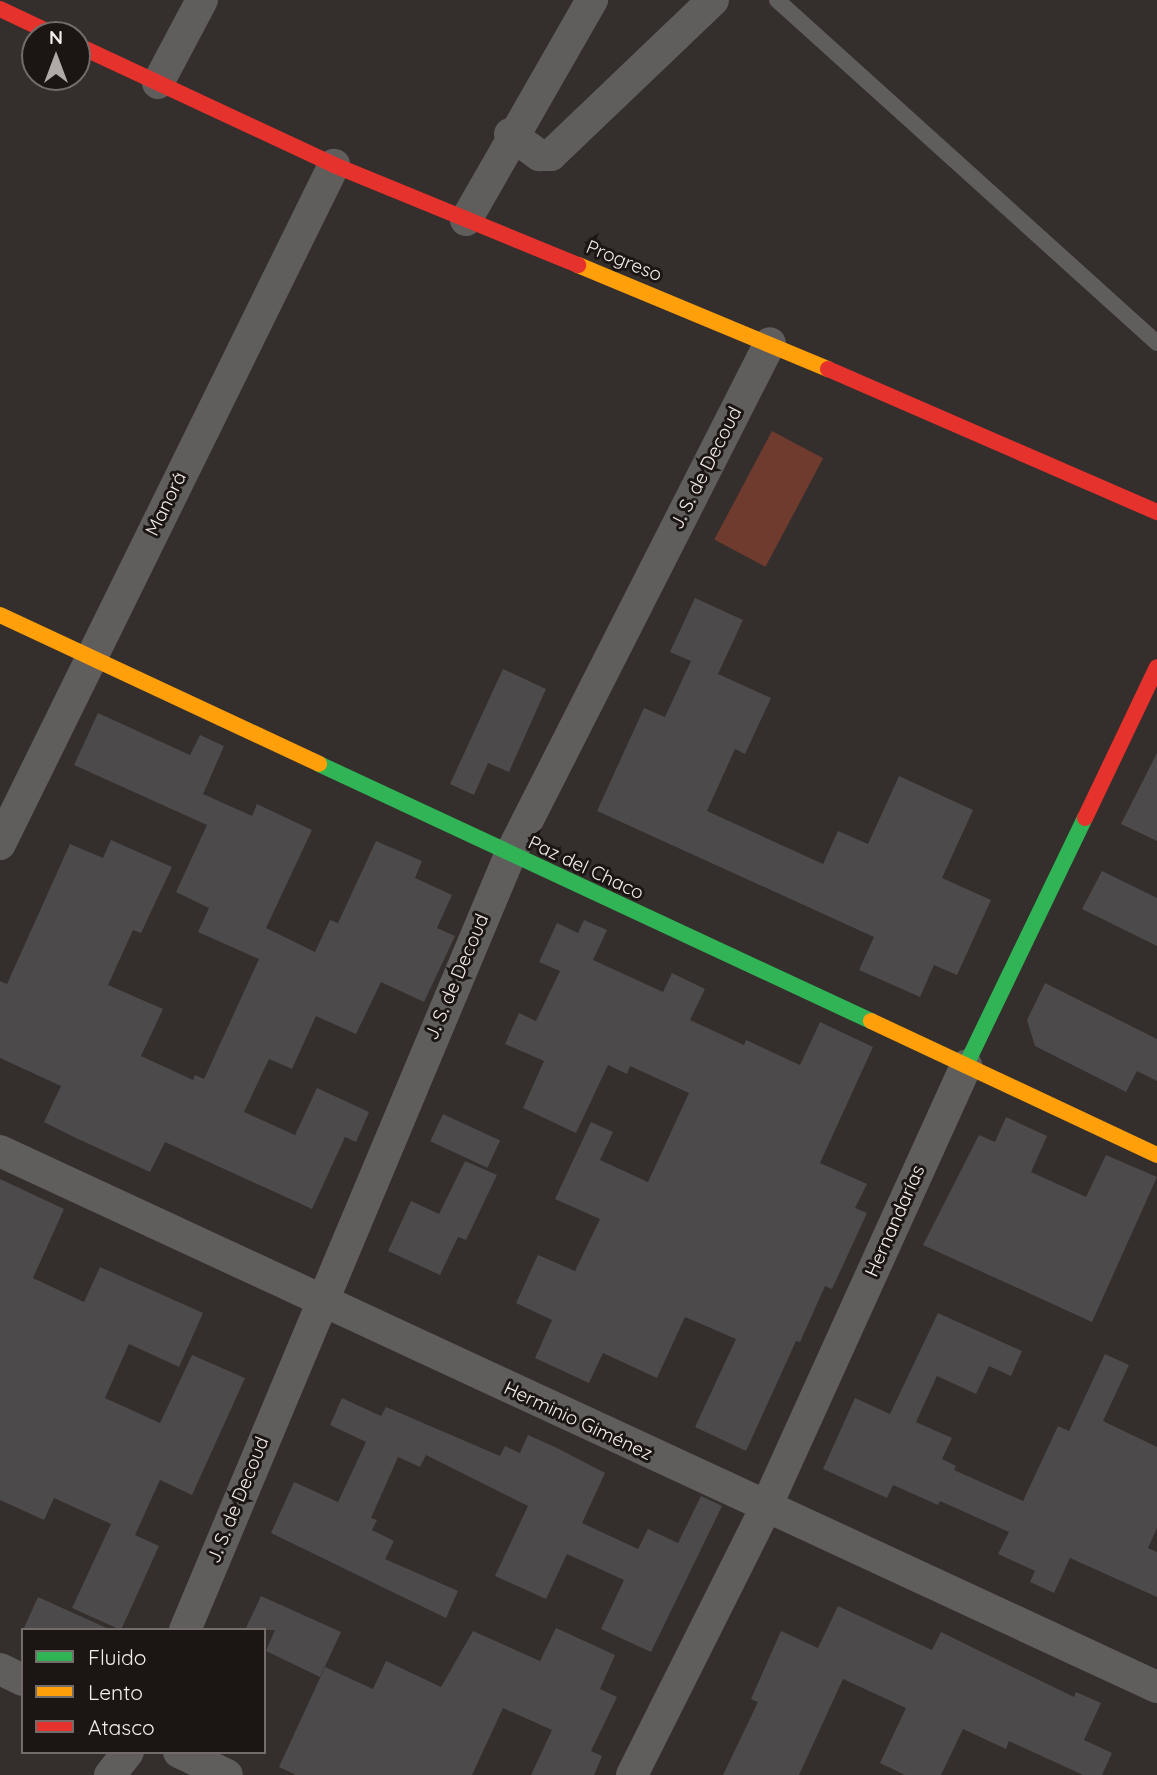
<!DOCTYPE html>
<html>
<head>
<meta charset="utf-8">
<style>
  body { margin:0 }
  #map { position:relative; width:1157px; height:1775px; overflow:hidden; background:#342e2c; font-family:Quicksand,sans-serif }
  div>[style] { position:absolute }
  .green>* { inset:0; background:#6f3b2f; transform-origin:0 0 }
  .building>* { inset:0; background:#4c4a4b; transform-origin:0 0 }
  .lane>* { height:16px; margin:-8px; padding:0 8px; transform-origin:8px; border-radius:8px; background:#605e5c }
  .street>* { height:32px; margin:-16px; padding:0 16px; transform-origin:16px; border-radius:16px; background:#605e5c }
  .fast>* { height:16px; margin:-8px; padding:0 8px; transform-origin:8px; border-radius:8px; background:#30b455 }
  .slow>* { height:16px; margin:-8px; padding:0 8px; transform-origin:8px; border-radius:8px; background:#ff9f0a }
  .jam>* { height:16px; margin:-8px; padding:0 8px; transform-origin:8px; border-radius:8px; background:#e5322d }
  span { translate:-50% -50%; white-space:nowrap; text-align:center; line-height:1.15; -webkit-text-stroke:6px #1b1614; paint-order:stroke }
  .street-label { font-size:19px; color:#f6edeb }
  .legend { position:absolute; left:21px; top:1628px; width:245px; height:126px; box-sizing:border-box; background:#1b1614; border:2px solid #736c6a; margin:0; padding:9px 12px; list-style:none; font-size:21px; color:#f6edeb }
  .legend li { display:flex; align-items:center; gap:14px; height:35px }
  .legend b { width:35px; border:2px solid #736c6a }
  .north { position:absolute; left:21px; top:21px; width:70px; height:70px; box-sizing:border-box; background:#1b1614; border:2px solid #736c6a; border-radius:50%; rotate:0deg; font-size:19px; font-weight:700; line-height:28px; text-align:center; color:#f6edeb }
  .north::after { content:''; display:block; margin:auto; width:24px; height:32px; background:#b2aaa8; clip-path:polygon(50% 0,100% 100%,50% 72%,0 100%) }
</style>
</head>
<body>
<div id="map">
  <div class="green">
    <i style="left:772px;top:431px;width:58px;height:123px;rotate:28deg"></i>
  </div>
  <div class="building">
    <i style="clip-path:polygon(695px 598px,743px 620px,718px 674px,771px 698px,745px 754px,735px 749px,707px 811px,823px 864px,838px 831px,868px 844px,899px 776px,973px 810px,942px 878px,991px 900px,957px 975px,934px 965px,920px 997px,859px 970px,874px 937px,597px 811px,644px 708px,665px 717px,691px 661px,670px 652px)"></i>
    <i style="clip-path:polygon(503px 669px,546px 689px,509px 772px,488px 763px,474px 795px,450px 784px)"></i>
    <i style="clip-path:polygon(98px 713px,190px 755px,200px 735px,224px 746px,203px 794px,252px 816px,257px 804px,312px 830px,266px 928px,315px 952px,330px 920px,338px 923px,376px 841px,422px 861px,415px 878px,452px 895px,437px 928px,455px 936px,424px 1002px,381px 982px,356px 1034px,316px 1016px,292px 1069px,269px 1059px,244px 1112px,295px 1135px,317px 1088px,369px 1112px,356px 1142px,345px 1137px,312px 1209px,165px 1142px,150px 1172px,76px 1138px,44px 1122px,61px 1086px,0 1058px,0 981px,7px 984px,70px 844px,103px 858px,111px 840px,172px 867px,141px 933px,133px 930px,108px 985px,163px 1009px,141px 1056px,193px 1080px,195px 1075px,204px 1079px,259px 959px,198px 932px,209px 908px,176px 892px,207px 825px,74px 765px)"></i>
    <i style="clip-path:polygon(1157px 753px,1157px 841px,1121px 824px)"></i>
    <i style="clip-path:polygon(1102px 871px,1157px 898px,1157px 946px,1082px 909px)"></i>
    <i style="clip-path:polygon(584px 920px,607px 930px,593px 960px,663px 992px,672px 973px,705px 989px,690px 1020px,744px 1045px,746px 1040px,800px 1065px,820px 1022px,873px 1047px,820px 1163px,867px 1184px,855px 1208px,867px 1213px,832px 1289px,825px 1286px,800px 1342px,796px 1341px,746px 1451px,695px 1427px,736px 1339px,685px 1317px,657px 1378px,603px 1353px,589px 1383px,535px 1358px,552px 1320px,516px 1303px,538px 1255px,575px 1271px,600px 1219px,555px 1199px,591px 1122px,613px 1132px,600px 1160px,648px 1182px,689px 1093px,630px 1066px,627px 1074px,608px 1065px,576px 1133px,523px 1108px,544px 1061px,505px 1044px,519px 1013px,536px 1021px,560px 971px,539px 962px,557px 923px,578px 933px)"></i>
    <i style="clip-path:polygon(1045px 983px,1157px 1039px,1157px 1081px,1137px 1071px,1126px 1092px,1035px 1046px,1027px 1020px)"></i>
    <i style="left:443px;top:1114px;width:63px;height:30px;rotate:25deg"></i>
    <i style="clip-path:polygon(1006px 1117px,1047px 1136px,1031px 1172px,1086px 1197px,1106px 1155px,1157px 1177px,1092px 1322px,923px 1245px,979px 1135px,995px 1142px)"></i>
    <i style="clip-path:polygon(465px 1161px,497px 1175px,466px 1240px,458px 1237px,440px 1275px,388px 1251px,411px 1201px,439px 1214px)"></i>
    <i style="clip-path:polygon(0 1179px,64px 1209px,33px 1278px,84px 1302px,100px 1267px,203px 1313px,179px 1367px,129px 1344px,105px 1398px,160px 1423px,192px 1355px,245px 1378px,192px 1495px,160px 1480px,135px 1535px,159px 1546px,121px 1630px,72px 1608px,111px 1524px,54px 1498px,44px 1520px,0 1500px)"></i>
    <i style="clip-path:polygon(938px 1313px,1022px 1351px,1011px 1376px,989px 1366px,976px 1394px,937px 1376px,916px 1422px,952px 1438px,942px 1459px,956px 1466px,954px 1470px,1023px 1501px,1058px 1426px,1069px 1431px,1105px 1354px,1129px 1365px,1103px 1421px,1157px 1447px,1157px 1528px,1148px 1548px,1157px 1552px,1157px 1597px,1070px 1558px,1054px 1593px,1030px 1582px,1035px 1571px,998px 1554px,1009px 1532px,940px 1501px,938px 1505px,893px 1485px,887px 1498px,823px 1469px,855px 1398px,890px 1414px)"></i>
    <i style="clip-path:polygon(342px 1398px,381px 1416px,386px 1407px,500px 1456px,505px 1446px,520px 1453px,528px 1435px,555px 1447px,605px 1473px,582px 1523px,638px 1549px,648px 1529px,678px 1543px,701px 1496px,722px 1506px,651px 1652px,601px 1629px,624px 1580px,567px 1554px,546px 1599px,495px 1576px,528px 1506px,426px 1455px,420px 1467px,398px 1457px,371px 1518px,377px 1520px,372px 1530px,394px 1541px,385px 1559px,458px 1591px,446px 1618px,271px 1533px,294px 1482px,338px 1502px,366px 1442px,330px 1425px)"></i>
    <i style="clip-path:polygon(261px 1596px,341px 1632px,320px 1677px,266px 1651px,275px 1630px,245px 1630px)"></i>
    <i style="clip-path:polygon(38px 1597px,111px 1630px,23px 1630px)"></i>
    <i style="clip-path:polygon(838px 1606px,932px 1650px,941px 1632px,1074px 1697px,1076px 1692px,1101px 1703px,1084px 1740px,1112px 1753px,1102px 1775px,1083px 1775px,1009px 1741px,1006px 1749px,963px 1729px,941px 1775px,905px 1775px,880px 1763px,906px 1708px,843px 1679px,799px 1775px,723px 1775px,758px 1702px,751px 1699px,781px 1631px,818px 1648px)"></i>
    <i style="clip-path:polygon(556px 1628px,615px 1655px,600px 1689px,617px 1697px,591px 1751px,602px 1756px,594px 1775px,531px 1775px,552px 1730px,503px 1708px,472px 1775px,296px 1775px,279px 1767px,325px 1667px,373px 1689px,386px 1661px,441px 1687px,473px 1631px,540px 1661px)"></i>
  </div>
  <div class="lane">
    <i style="left:777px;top:0;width:512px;rotate:42.07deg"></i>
  </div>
  <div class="street">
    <i style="left:158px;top:83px;width:94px;rotate:-62.1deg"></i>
    <i style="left:510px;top:134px;width:36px;rotate:36deg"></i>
    <i style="left:539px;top:155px;width:12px"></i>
    <i style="left:551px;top:155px;width:224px;rotate:-43.7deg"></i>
    <i style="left:466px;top:220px;width:254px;rotate:-60.2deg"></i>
    <i style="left:0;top:844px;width:757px;rotate:-63.81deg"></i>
    <i style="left:0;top:1151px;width:1275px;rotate:24.86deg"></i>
    <i style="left:185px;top:1630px;width:840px;rotate:-67.25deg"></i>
    <i style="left:510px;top:855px;width:574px;rotate:-63.08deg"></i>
    <i style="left:0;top:1669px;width:25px;rotate:26deg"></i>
    <i style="left:179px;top:1752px;width:53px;rotate:25.6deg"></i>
    <i style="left:110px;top:1775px;width:29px;rotate:-52deg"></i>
    <i style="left:632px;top:1775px;width:297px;rotate:-63.4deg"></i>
    <i style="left:765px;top:1509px;width:487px;rotate:-65.6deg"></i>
  </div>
  <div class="fast">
    <i style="left:319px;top:764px;width:609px;rotate:24.97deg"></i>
    <i style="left:966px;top:1065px;width:274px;rotate:-64.3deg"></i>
  </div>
  <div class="slow">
    <i style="left:578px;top:265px;width:271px;rotate:22.6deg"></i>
    <i style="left:0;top:615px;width:352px;rotate:25deg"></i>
    <i style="left:871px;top:1021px;width:316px;rotate:25.1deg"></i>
  </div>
  <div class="jam">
    <i style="left:0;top:9px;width:61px;rotate:25.3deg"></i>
    <i style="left:77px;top:45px;width:284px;rotate:25deg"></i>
    <i style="left:334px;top:165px;width:264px;rotate:22.3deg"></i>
    <i style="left:828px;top:369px;width:359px;rotate:23.5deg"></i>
    <i style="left:1085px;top:818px;width:167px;rotate:-64.5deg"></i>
  </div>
  <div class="street-label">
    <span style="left:624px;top:261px;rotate:22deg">Progreso</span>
    <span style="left:706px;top:468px;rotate:-63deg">J. S. de Decoud</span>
    <span style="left:166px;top:504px;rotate:-64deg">Manorá</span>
    <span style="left:586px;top:868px;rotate:25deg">Paz del Chaco</span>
    <span style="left:457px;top:977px;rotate:-67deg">J. S. de Decoud</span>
    <span style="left:895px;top:1221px;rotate:-66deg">Hernandarías</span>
    <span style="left:578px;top:1421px;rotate:25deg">Herminio Giménez</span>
    <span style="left:238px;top:1500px;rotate:-68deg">J. S. de Decoud</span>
  </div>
  <ul class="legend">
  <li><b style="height:9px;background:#30b455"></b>Fluido</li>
  <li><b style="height:9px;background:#ff9f0a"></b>Lento</li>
  <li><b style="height:9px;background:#e5322d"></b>Atasco</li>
  </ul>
  <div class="north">N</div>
</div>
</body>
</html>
